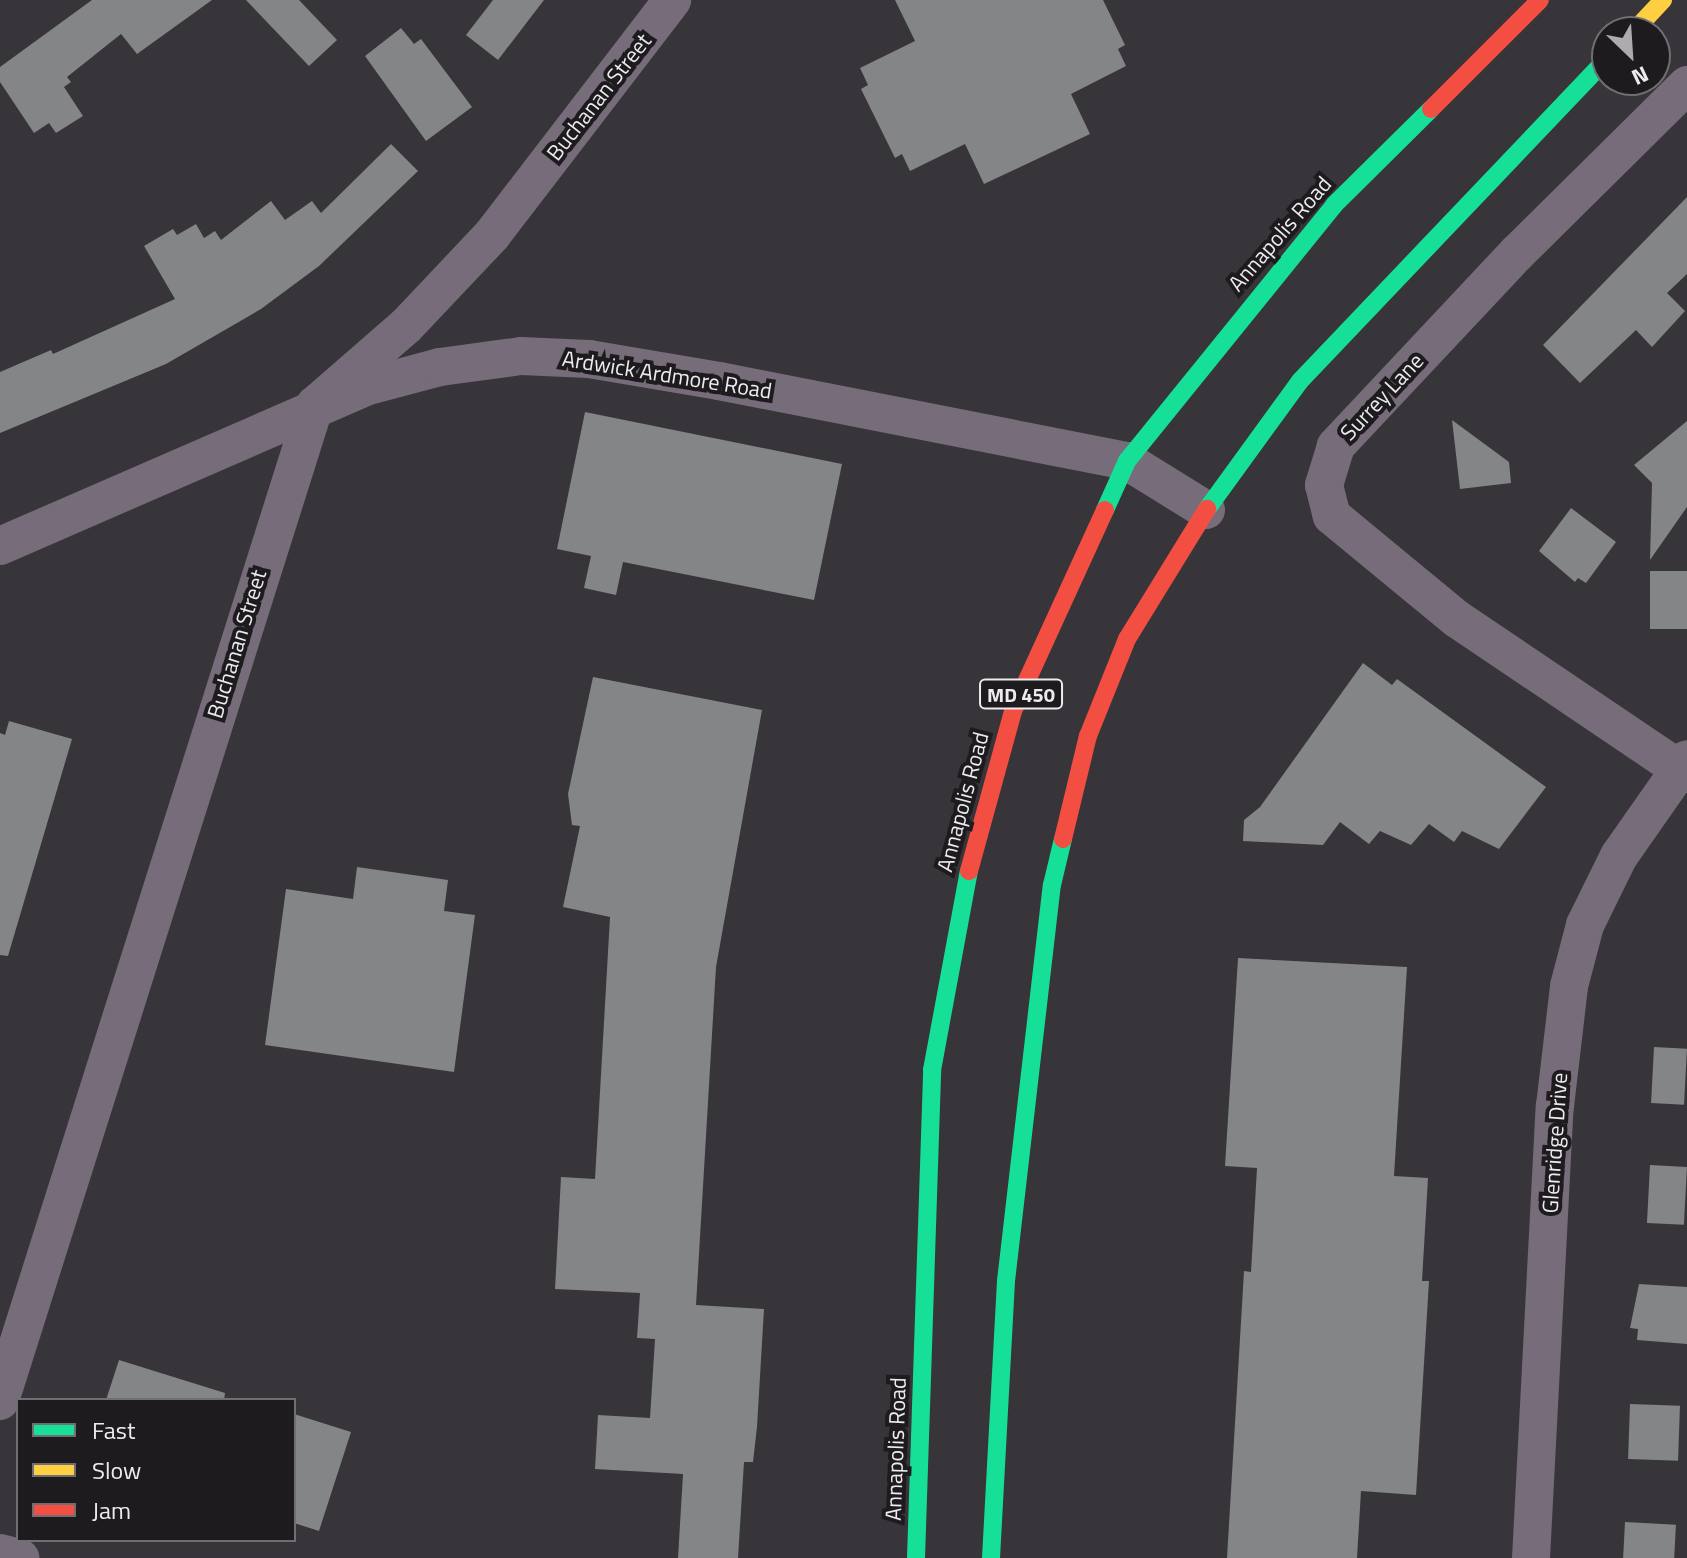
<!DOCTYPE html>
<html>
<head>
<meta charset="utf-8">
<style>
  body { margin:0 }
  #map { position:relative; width:1687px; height:1558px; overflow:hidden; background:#373539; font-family:"Titillium Web",sans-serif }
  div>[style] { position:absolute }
  .building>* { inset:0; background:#838586; transform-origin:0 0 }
  .street>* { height:38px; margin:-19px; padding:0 19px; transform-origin:19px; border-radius:19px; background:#766c7a }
  .fast>* { height:18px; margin:-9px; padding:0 9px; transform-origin:9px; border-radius:9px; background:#16e098 }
  .slow>* { height:18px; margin:-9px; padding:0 9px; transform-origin:9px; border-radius:9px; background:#ffcf43 }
  .jam>* { height:18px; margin:-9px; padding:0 9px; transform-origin:9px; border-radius:9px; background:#f24e42 }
  span { translate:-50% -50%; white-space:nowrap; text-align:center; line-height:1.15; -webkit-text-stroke:8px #1e1b1f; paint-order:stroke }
  .shield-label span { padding:2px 6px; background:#1e1b1f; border:2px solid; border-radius:6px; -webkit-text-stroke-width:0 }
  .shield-label { font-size:20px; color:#eeebf0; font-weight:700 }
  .street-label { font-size:22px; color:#eeebf0 }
  .legend { position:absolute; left:16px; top:1398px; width:280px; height:144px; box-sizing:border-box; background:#1e1b1f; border:2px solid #716e73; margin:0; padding:10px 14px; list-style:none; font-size:24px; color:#eeebf0 }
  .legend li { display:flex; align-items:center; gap:16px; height:40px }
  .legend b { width:40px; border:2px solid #716e73 }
  .north { position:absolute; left:1591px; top:16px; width:80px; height:80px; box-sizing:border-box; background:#1e1b1f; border:2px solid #716e73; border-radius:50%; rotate:155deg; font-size:22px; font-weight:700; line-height:32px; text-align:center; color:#eeebf0 }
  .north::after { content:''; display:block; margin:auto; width:28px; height:36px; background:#aeabb0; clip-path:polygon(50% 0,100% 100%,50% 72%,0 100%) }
</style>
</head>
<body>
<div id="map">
  <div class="building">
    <i style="clip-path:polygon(92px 0,212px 0,137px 54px,121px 34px,67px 77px,71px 82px,64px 87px,83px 116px,56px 133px,49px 123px,34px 133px,0 82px,0 67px)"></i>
    <i style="clip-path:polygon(246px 0,299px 0,337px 40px,309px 66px)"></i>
    <i style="clip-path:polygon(493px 0,544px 0,498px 60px,466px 35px)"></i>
    <i style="clip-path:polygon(895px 0,1103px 0,1125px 45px,1118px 49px,1126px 66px,1071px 94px,1090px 134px,984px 184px,965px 144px,910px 171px,902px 154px,895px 158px,861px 89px,868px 85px,860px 68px,915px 41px)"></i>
    <i style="clip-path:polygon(401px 28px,414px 44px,421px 39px,472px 107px,426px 141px,365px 56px)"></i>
    <i style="clip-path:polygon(391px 144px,418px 171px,319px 266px,261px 309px,166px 364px,0 433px,0 372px,51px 350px,53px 354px,175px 299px,144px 246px,173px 229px,177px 235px,196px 224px,204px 238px,215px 231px,221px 240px,271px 201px,285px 220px,312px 201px,321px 213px)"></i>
    <i style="clip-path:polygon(1687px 197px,1687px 274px,1667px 293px,1685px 311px,1652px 347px,1636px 330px,1580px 383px,1543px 345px)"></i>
    <i style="clip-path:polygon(585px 412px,842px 464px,814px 600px,623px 562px,616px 595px,584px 588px,591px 556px,557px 549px)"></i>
    <i style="clip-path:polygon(1452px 420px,1509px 462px,1511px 483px,1460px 489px)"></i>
    <i style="clip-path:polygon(1687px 421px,1687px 507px,1650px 560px,1652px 483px,1634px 465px)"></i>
    <i style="clip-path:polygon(1571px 508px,1616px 542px,1586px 583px,1578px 578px,1575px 582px,1539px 551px)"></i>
    <i style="left:1687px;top:571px;width:58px;height:37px;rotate:90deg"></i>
    <i style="clip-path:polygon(1363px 663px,1392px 685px,1397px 679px,1546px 787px,1499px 849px,1462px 831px,1454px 842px,1429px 824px,1411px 845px,1380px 831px,1369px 844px,1340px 822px,1323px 845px,1243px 841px,1244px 820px,1260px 807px)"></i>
    <i style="clip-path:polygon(593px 677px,762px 710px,716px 967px,696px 1305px,764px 1309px,757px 1427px,753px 1462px,744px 1462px,738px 1558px,678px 1558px,683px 1474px,595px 1469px,598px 1415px,650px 1418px,655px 1339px,637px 1338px,640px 1293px,555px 1289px,561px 1177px,595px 1179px,610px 917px,563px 907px,580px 826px,572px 825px,568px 794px)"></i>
    <i style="clip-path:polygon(9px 721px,72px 739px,8px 956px,0 955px,0 733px,5px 735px)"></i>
    <i style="clip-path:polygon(357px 867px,448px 880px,444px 911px,475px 915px,454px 1072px,265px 1045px,286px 889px,353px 899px)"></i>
    <i style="clip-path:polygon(1238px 958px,1407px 967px,1394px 1176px,1428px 1178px,1422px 1281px,1429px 1281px,1416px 1495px,1361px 1491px,1357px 1558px,1227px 1558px,1244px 1271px,1251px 1272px,1257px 1168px,1225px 1166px)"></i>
    <i style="left:1654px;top:1047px;width:33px;height:56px;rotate:3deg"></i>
    <i style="left:1650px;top:1165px;width:37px;height:58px;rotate:3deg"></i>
    <i style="clip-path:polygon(1639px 1284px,1687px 1287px,1687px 1344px,1637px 1340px,1638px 1329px,1630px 1328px)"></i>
    <i style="clip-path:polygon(119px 1360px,225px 1393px,224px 1400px,106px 1400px)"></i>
    <i style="left:1630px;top:1404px;width:50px;height:55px;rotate:2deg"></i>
    <i style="clip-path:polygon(294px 1414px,351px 1432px,319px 1531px,294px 1523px)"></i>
    <i style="left:1625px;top:1522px;width:51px;height:36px;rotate:3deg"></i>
  </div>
  <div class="street">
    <i style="left:1687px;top:85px;width:239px;rotate:135.3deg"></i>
    <i style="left:1517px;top:253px;width:265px;rotate:133.2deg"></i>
    <i style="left:1336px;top:446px;width:41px;rotate:107.1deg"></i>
    <i style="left:1324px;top:485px;width:32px;rotate:76deg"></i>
    <i style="left:1332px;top:516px;width:162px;rotate:39.5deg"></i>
    <i style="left:1457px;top:619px;width:277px;rotate:34deg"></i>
    <i style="left:0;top:546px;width:398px;rotate:-23.5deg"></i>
    <i style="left:365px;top:387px;width:78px;rotate:-14.9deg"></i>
    <i style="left:440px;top:367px;width:82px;rotate:-7.7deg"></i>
    <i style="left:521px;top:356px;width:68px;rotate:2.5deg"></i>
    <i style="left:589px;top:359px;width:132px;rotate:9.6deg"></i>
    <i style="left:719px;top:381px;width:416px;rotate:11.1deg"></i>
    <i style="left:1127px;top:461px;width:93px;rotate:31.8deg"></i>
    <i style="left:0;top:1401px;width:1045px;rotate:-72.45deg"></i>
    <i style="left:315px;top:405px;width:121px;rotate:-41deg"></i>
    <i style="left:406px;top:326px;width:125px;rotate:-46.6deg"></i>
    <i style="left:492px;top:235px;width:296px;rotate:-52.5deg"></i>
    <i style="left:0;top:1553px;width:21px;rotate:14deg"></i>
    <i style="left:1531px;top:1558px;width:453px;rotate:-87deg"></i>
    <i style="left:1555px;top:1106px;width:121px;rotate:-83.3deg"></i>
    <i style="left:1569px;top:986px;width:63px;rotate:-75.3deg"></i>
    <i style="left:1585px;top:925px;width:77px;rotate:-63.8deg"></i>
    <i style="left:1619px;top:856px;width:118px;rotate:-55deg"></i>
  </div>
  <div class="fast">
    <i style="left:1207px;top:509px;width:158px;rotate:-54deg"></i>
    <i style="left:1300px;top:381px;width:445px;rotate:-46.4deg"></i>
    <i style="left:1105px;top:510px;width:54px;rotate:-65.8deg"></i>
    <i style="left:1127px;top:461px;width:329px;rotate:-51deg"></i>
    <i style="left:1334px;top:205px;width:136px;rotate:-44.7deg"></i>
    <i style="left:916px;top:1558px;width:488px;rotate:-88.1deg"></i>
    <i style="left:932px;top:1070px;width:202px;rotate:-79.5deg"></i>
    <i style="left:991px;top:1558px;width:277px;rotate:-86.9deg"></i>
    <i style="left:1006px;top:1281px;width:399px;rotate:-83.4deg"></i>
    <i style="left:1052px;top:885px;width:47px;rotate:-76.6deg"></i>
  </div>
  <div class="slow">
    <i style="left:1633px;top:32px;width:44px;rotate:-46.8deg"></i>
  </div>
  <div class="jam">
    <i style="left:1431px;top:109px;width:154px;rotate:-45deg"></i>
    <i style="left:1063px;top:839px;width:106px;rotate:-76.4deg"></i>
    <i style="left:1088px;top:736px;width:105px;rotate:-68.1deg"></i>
    <i style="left:1127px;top:639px;width:153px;rotate:-58.4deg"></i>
    <i style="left:969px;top:871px;width:166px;rotate:-74.6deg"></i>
    <i style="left:1013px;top:711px;width:221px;rotate:-65.4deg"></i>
  </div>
  <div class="shield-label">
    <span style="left:1021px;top:694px">MD 450</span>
  </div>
  <div class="street-label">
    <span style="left:599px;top:97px;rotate:-52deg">Buchanan Street</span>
    <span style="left:1280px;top:234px;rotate:-49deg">Annapolis Road</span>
    <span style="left:667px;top:375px;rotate:9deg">Ardwick Ardmore Road</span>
    <span style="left:1382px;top:397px;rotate:-47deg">Surrey Lane</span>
    <span style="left:237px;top:644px;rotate:-73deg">Buchanan Street</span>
    <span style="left:963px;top:802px;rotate:-75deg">Annapolis Road</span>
    <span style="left:1555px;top:1143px;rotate:-86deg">Glenridge Drive</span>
    <span style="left:896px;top:1449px;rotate:-88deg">Annapolis Road</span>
  </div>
  <ul class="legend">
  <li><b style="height:10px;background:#16e098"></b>Fast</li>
  <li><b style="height:10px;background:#ffcf43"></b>Slow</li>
  <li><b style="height:10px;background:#f24e42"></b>Jam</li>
  </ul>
  <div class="north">N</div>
</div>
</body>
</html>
